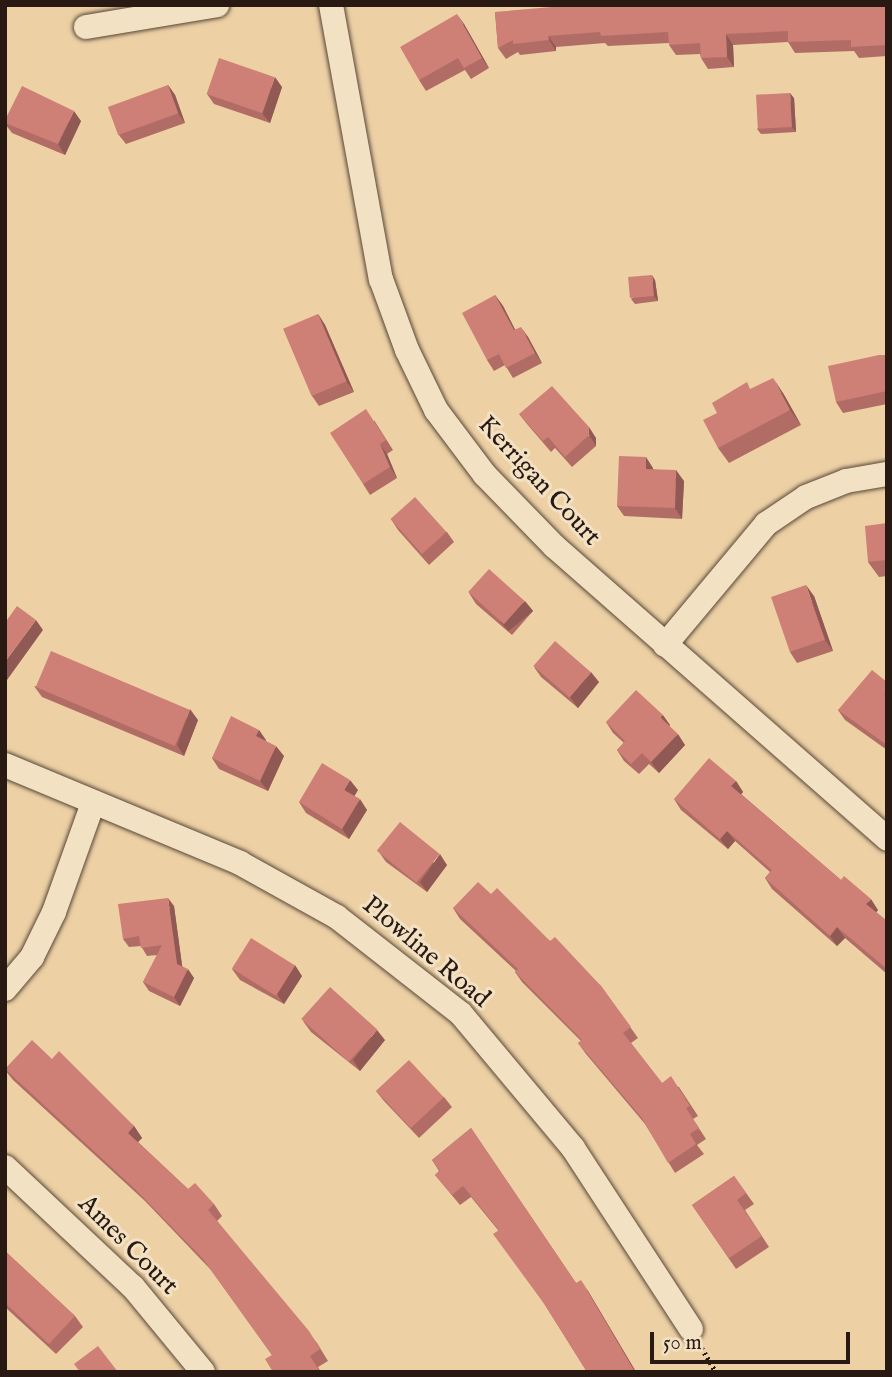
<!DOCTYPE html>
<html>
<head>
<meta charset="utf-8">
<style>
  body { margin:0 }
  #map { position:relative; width:892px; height:1377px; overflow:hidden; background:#edd1a5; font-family:"IM FELL English",serif }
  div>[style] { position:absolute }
  .path>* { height:4.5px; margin-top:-2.25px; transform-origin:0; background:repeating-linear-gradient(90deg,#281913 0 2px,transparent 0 5.5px) }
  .roads { filter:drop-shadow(0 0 2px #594738) drop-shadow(0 0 2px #594738) }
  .street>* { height:24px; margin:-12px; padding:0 12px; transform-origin:12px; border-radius:12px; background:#f3e1c4 }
  .wall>* { inset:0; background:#b16d65 }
  .shaded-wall>* { inset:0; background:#905953; transform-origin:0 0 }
  .building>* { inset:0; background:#ce7f76; transform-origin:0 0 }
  span { translate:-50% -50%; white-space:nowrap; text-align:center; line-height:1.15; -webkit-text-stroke:6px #f3e1c4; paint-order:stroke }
  .street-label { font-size:26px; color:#281913 }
  .frame { position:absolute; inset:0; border:7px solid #281913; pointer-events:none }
  .scale { position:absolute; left:650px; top:1332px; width:200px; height:32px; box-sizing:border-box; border:4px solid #281913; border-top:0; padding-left:9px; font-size:21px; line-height:24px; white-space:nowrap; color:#281913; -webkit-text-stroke:5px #f3e1c4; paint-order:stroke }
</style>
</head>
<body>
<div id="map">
  <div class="path">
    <i style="left:702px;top:1348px;width:28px;rotate:60deg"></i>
  </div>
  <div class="roads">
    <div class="street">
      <i style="left:331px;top:5px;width:279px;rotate:79.7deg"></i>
      <i style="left:381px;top:279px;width:76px;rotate:69.9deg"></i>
      <i style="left:407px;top:350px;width:67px;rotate:64.2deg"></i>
      <i style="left:436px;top:410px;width:81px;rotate:53deg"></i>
      <i style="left:485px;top:475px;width:99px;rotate:45.8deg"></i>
      <i style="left:554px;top:546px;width:444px;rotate:41.3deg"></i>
      <i style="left:86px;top:27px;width:133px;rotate:-9.5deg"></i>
      <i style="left:665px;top:645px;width:158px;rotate:-50.1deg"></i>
      <i style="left:766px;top:524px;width:48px;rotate:-34deg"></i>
      <i style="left:806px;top:497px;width:43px;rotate:-21.8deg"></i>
      <i style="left:846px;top:481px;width:42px;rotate:-9.7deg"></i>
      <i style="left:5px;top:765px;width:255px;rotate:22.6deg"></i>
      <i style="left:240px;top:863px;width:111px;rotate:29.1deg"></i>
      <i style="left:337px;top:917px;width:157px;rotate:38deg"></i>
      <i style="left:461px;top:1014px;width:175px;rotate:50.1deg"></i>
      <i style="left:573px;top:1148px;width:216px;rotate:56.9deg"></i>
      <i style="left:5px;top:989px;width:42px;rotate:-49.8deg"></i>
      <i style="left:32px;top:957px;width:50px;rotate:-63.9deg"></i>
      <i style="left:54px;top:912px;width:116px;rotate:-70.3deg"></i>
      <i style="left:5px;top:1167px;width:175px;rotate:43.2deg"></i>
      <i style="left:133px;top:1287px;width:110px;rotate:50.5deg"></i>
    </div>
  </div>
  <div class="wall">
    <i style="clip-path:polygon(887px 5px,887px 56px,859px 58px,854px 51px,795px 53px,788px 42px,733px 45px,734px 67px,708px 69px,701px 58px,700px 54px,676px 55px,669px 45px,669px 43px,608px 46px,605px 43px,556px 47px,556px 51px,520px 55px,518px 52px,506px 59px,498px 48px,495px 12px)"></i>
    <i style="clip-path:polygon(464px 24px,489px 68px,471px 79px,465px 70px,426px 91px,419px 80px)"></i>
    <i style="clip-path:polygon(168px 85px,175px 95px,185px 123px,126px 144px,118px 134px)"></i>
    <i style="clip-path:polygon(282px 87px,270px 123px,214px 104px,207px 94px)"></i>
    <i style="clip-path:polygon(794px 98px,796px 132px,761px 134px,757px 129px)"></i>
    <i style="clip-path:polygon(5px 120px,81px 121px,65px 155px,12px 133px,5px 124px)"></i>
    <i style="clip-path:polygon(655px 280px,658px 301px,635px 304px,631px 299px)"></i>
    <i style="clip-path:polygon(495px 295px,503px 306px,515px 330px,528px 337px,542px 363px,513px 378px,505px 365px,494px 371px,487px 360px)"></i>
    <i style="clip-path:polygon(318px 314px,325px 325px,354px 392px,319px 406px,312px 396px)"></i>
    <i style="clip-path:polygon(887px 355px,887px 404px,843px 413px,836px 402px)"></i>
    <i style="clip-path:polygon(751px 389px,783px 393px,801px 425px,729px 463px,718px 448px,717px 413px)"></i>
    <i style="clip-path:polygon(519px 414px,596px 438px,596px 446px,572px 467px,555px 448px,551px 452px,527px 424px)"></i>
    <i style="clip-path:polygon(374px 420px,393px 450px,387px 454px,397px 478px,370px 495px,363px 484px)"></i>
    <i style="clip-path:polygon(653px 468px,653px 469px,684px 481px,682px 519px,624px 516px,617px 506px)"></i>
    <i style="clip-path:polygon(391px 519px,447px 532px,454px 542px,429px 565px,398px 530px)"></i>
    <i style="clip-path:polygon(887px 523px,887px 576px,879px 577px,868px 562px)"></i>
    <i style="clip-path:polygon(469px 593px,533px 611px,512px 635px,476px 604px)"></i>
    <i style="clip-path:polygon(814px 596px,833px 651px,797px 663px,790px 652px)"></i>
    <i style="clip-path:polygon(534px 667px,599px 682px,578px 708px,541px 677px)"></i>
    <i style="clip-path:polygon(887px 682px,887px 750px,845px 720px,838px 710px)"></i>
    <i style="clip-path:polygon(34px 686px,198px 720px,184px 756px,42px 697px)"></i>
    <i style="clip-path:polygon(606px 722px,670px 725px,669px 726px,685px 745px,659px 773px,649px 764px,639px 774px,624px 761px,617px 750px,624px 743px,613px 733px)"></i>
    <i style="clip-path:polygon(259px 730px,266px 741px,284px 756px,268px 791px,219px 769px,212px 758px)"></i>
    <i style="clip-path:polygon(736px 781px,743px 792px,741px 794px,841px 880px,878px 910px,876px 912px,887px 921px,887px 974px,845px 938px,837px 946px,772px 889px,765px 878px,770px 872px,735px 841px,728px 849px,681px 810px,674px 799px)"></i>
    <i style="clip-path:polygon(358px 790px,354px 796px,367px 810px,349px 839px,306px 813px,299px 802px)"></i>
    <i style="clip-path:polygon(379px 852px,447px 865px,427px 892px,386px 862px)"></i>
    <i style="clip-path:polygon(491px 894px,550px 941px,601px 986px,638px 1038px,631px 1043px,662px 1083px,679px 1087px,698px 1116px,693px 1119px,706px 1139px,697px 1145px,704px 1154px,675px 1173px,645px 1124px,586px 1054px,578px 1043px,581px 1041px,522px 982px,515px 972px,516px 971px,460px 919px,453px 908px)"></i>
    <i style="clip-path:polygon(174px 906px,182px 966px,194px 978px,180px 1006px,149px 991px,143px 982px,157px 955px,147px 956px,141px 946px,129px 947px,123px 939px)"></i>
    <i style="clip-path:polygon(232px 969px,302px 976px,284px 1004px,240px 980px)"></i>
    <i style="clip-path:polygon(303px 1021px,385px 1040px,360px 1071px,311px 1032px)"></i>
    <i style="clip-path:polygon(52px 1059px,134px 1126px,142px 1138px,138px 1142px,188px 1189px,214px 1204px,222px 1216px,217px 1221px,317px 1343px,328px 1361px,318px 1367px,321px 1372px,273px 1372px,272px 1355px,211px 1270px,145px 1201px,13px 1080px,5px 1070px)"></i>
    <i style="clip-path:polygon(376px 1091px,444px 1097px,452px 1107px,419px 1138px,384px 1101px)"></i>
    <i style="clip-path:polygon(471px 1128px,576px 1283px,588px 1291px,636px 1372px,587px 1372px,498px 1230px,471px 1197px,460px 1205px,435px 1175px,439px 1171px,432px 1160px)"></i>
    <i style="clip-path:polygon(734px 1176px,754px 1204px,745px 1210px,769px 1247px,736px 1269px,692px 1205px)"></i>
    <i style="clip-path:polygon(5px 1251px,75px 1316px,83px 1327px,56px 1354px,5px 1307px)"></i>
  </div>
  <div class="shaded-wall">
    <i style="clip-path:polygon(457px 14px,464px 24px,489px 68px,482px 58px)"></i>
    <i style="clip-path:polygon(726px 34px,733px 45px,734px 67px,727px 57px)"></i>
    <i style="clip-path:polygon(548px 36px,556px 47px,556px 51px,549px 40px)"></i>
    <i style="clip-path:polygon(275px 77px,282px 87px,270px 123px,262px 113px)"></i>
    <i style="clip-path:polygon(168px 85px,175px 95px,185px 123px,178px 113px)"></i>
    <i style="clip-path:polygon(790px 93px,794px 98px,796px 132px,792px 127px)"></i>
    <i style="clip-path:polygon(74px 111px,81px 121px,65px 155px,58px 144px)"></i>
    <i style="clip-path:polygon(652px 275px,655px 280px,658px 301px,654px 296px)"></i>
    <i style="clip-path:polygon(495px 295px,503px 306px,521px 341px,514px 330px)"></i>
    <i style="clip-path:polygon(318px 314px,325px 325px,354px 392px,346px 381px)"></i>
    <i style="clip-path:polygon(521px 327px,528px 337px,542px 363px,535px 353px)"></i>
    <i style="clip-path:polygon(773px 378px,783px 393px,801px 425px,790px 410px)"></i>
    <i style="clip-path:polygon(589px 427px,596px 438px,596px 446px,589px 435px)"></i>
    <i style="clip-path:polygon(380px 444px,387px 454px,397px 478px,390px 467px)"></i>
    <i style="clip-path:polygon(646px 457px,653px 468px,653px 479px,646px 469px)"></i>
    <i style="clip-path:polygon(676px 470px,684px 481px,682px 519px,675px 508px)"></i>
    <i style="clip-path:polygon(806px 585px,814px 596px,833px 651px,825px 640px)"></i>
    <i style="left:525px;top:601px;width:13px;height:32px;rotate:51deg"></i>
    <i style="clip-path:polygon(36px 620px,43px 630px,7px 680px,5px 678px,5px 662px)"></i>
    <i style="clip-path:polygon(591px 672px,599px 682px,578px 708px,570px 697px)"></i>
    <i style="clip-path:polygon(190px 709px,198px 720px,184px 756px,177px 745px)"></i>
    <i style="clip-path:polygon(663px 715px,670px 725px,668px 728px,660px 717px)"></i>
    <i style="clip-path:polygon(259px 730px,266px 740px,263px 747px,256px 736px)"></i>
    <i style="clip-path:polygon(678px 734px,685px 745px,659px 773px,651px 762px)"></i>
    <i style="clip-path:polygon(276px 746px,284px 756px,268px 791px,260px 781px)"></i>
    <i style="clip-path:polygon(350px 780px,358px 790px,352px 800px,344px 790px)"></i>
    <i style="clip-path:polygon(736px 781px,743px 792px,739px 797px,731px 786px)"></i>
    <i style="clip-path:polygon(360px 799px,367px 810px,349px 839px,342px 829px)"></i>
    <i style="clip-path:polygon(727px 831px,735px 841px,728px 849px,720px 839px)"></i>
    <i style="clip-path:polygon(440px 854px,447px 865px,427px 892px,420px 882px)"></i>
    <i style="clip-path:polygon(168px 898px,174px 906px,183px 972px,177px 964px)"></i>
    <i style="clip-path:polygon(871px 899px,878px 910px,874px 915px,866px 904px)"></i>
    <i style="clip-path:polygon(837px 927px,845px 938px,837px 946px,830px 936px)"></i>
    <i style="clip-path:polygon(295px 965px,302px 976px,284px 1004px,277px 994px)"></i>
    <i style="clip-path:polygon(188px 969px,194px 978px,180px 1006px,174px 997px)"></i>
    <i style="clip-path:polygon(377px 1030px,385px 1040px,360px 1071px,353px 1060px)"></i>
    <i style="clip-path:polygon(134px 1126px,142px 1138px,136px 1144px,128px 1133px)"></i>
    <i style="clip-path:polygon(581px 1280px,588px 1291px,636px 1372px,635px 1372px)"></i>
  </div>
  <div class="building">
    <i style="clip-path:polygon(575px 5px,887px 5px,887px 45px,851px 47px,851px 40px,788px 42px,788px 31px,726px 34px,727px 57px,701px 58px,700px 43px,669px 45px,668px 32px,601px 36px,600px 32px,548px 36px,549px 40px,513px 44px,513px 40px,498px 48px,495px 12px)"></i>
    <i style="clip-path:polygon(457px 14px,482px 58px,464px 68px,458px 58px,419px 80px,400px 47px)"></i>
    <i style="left:219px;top:58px;width:59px;height:38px;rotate:19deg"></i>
    <i style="left:168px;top:85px;width:30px;height:64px;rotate:70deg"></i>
    <i style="clip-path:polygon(22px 86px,74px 111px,58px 144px,5px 123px,5px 120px)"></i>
    <i style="left:790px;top:93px;width:34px;height:34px;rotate:87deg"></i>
    <i style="left:652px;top:275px;width:21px;height:24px;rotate:85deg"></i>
    <i style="clip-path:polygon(495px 295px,514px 330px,521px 327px,535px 353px,506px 368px,499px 354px,487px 360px,462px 313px)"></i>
    <i style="left:318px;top:314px;width:73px;height:38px;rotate:67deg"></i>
    <i style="clip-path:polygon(879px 355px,887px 355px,887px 391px,836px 402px,828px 366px)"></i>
    <i style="clip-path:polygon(773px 378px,790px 410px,718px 448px,703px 420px,717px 413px,712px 403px,747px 382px,750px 389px)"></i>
    <i style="clip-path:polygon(552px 386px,589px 427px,589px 435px,565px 457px,548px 437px,543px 441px,519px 414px)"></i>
    <i style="clip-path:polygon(366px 409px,386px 440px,380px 444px,390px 467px,363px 484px,330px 433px)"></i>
    <i style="clip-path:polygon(619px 456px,646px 457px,646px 469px,676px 470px,675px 508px,617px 506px)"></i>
    <i style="left:415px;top:497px;width:47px;height:33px;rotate:48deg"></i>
    <i style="clip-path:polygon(887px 523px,887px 560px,868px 562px,865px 526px)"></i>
    <i style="left:489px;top:569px;width:48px;height:31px;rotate:42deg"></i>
    <i style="left:806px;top:585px;width:58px;height:37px;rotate:71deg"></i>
    <i style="clip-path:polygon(17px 606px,36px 620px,5px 662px,5px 619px,7px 620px)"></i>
    <i style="left:555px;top:641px;width:48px;height:33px;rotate:41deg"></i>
    <i style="left:51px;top:651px;width:151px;height:39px;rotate:23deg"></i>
    <i style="clip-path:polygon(872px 670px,887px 682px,887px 691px,884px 695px,887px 697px,887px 745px,838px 710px)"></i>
    <i style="clip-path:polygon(636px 690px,663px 715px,660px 717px,678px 734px,651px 762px,642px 753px,631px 764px,617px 750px,625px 741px,606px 722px)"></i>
    <i style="clip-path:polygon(231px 716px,259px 730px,256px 736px,276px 746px,260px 781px,212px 758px)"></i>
    <i style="clip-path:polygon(709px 758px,736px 781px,731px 786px,841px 880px,844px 876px,871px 899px,866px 904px,887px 921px,887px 969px,837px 927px,830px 936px,765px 878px,772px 870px,727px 831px,720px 839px,674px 799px)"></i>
    <i style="clip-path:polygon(322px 763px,350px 780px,344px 790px,360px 799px,342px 829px,299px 802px)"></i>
    <i style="left:400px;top:822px;width:51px;height:37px;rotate:39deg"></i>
    <i style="clip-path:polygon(478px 882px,491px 894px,497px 888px,550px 941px,555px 937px,601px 986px,631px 1027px,623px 1033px,662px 1083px,671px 1076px,690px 1106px,686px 1108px,699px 1128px,690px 1134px,696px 1144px,668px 1163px,642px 1118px,578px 1043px,582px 1040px,515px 972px,518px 969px,453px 908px)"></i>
    <i style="clip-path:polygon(168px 898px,177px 964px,188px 969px,174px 997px,143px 982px,162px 945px,141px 948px,139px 936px,123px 939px,118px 904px)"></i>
    <i style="left:251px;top:938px;width:52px;height:36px;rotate:32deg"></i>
    <i style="left:330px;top:987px;width:64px;height:43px;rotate:42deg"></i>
    <i style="clip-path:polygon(32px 1040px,52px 1059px,59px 1051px,134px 1126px,128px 1133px,188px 1189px,195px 1183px,214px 1204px,208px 1210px,309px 1331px,320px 1349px,310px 1356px,320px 1372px,273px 1372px,265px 1359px,272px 1355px,203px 1259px,136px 1190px,5px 1069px)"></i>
    <i style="left:409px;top:1060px;width:51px;height:45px;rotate:47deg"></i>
    <i style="clip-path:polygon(471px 1128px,576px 1283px,581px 1280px,635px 1372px,587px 1372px,545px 1305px,493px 1234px,499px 1230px,463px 1186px,452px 1195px,435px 1175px,440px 1171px,432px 1160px)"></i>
    <i style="clip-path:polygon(734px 1176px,746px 1193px,737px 1200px,762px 1236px,729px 1258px,692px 1205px)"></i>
    <i style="clip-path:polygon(5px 1251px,75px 1316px,49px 1344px,5px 1303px)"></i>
    <i style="clip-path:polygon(98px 1346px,118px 1372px,80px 1372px,74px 1364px)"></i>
  </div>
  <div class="street-label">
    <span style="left:539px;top:481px;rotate:47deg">Kerrigan Court</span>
    <span style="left:426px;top:952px;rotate:40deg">Plowline Road</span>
    <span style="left:128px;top:1245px;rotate:45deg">Ames Court</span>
  </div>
  <div class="frame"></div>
  <div class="scale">50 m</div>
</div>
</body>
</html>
